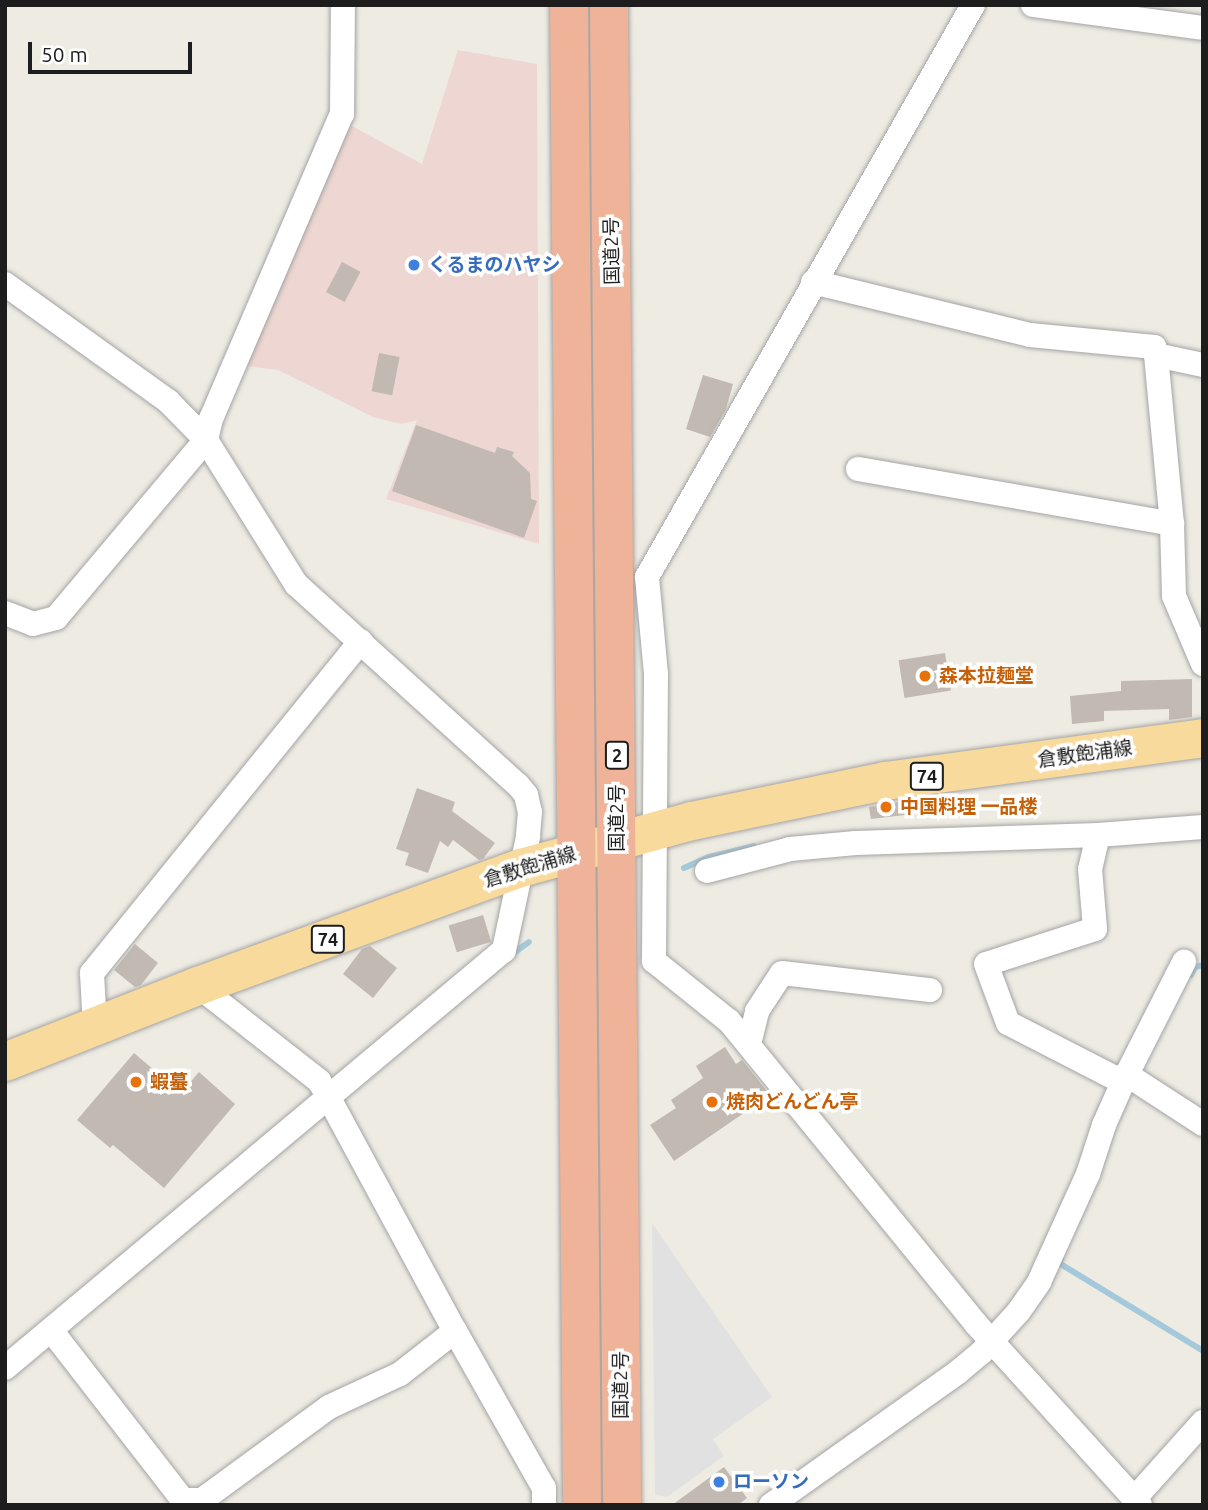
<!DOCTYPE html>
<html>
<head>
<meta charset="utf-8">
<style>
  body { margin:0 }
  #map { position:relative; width:1208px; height:1510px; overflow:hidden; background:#eeebe3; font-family:Ubuntu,"Noto Sans JP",sans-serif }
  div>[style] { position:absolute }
  .commercial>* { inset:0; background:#eed6d2 }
  .parking>* { inset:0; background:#e1e1e1 }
  .stream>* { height:6px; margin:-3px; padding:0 3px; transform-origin:3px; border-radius:3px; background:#a4c9da }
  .building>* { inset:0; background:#c2bab2; transform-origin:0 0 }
  .roads { filter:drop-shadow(0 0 2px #a4a4a4) drop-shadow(0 0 2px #a4a4a4) }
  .minor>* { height:24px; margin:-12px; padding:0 12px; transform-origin:12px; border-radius:12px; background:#fff }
  .primary>* { height:38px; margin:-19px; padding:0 19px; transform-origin:19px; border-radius:19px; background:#f8da9d }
  .trunk>* { height:38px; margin:-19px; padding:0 19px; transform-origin:19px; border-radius:19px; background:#eeb398 }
  .dots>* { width:19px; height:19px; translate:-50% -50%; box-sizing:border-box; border:4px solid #fff; border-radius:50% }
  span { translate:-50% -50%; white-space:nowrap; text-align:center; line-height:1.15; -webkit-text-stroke:7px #fff; paint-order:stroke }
  .shield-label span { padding:2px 5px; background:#fff; border:2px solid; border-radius:5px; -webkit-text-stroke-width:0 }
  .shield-label { font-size:18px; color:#1d1d1d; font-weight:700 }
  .street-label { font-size:19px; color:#1d1d1d }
  .shop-label { font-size:19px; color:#366cbe; font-weight:700 }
  .left { translate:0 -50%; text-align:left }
  .food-label { font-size:19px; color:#c56008; font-weight:700 }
  .frame { position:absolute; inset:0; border:7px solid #1d1d1d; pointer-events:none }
  .scale { position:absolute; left:28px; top:42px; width:164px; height:32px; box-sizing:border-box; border:4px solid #1d1d1d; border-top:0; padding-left:9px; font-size:21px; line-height:24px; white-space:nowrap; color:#1d1d1d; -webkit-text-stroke:5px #fff; paint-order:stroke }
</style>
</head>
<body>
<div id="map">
  <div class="commercial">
    <i style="clip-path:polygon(458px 50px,537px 64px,539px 544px,386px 499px,417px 420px,401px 424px,373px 417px,278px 370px,246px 366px,350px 125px,422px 164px)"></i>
  </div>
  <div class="parking">
    <i style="clip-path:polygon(652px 1223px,772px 1397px,713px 1439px,724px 1456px,667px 1497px,655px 1495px)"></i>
  </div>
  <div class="stream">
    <i style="left:684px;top:868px;width:27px;rotate:-24deg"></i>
    <i style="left:709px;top:857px;width:46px;rotate:-13.7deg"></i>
    <i style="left:511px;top:955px;width:22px;rotate:-36deg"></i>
    <i style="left:1191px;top:975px;width:9px;rotate:-63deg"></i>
    <i style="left:1195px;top:967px;width:8px;rotate:-14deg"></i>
    <i style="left:1061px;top:1259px;width:4px;rotate:117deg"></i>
    <i style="left:1059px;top:1263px;width:169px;rotate:31.4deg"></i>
  </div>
  <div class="building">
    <i style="left:342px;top:262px;width:21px;height:34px;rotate:28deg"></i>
    <i style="left:379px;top:353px;width:21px;height:39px;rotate:11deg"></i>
    <i style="clip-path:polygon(703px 375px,733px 384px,726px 409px,710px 437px,686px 429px)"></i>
    <i style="clip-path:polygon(416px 425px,495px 453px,497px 447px,514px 452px,512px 456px,530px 473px,531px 499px,537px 501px,524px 538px,392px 491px)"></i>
    <i style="left:945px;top:653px;width:38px;height:47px;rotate:81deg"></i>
    <i style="clip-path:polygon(1192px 679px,1192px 717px,1169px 720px,1169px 709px,1104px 711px,1104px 721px,1072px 724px,1070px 696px,1121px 691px,1121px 681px)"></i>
    <i style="clip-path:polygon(417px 788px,455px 802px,452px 811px,495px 843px,483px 859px,479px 860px,453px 840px,448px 847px,440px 841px,428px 873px,405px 865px,409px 853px,396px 849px)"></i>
    <i style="clip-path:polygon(903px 801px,905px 815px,871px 819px,869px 807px)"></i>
    <i style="left:483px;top:915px;width:28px;height:36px;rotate:73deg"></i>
    <i style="clip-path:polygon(135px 944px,158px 963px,141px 985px,135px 987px,114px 970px)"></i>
    <i style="clip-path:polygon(370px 946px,397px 968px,373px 998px,343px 974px,362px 949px)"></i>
    <i style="clip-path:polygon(725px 1047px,736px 1064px,742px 1060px,770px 1095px,674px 1161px,650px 1125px,676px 1108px,671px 1100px,703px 1078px,696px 1066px)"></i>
    <i style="clip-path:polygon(134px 1053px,181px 1093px,199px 1072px,235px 1104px,164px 1188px,113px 1145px,110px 1148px,77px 1120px)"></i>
    <i style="clip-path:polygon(724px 1467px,747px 1498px,738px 1505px,672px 1505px)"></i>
  </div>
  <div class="roads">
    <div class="minor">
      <i style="left:973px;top:5px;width:658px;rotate:119.68deg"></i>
      <i style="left:647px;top:577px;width:97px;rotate:84.7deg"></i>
      <i style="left:656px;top:674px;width:287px;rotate:90.4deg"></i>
      <i style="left:654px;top:961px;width:96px;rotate:38.7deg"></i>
      <i style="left:729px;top:1021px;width:391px;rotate:50.8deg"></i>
      <i style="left:976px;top:1324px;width:244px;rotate:47.8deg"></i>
      <i style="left:1033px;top:5px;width:172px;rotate:7.7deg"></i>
      <i style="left:813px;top:282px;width:223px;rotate:13.7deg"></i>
      <i style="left:1030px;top:335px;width:125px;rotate:5.5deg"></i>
      <i style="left:1154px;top:347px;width:8px;rotate:76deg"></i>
      <i style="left:1156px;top:355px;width:48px;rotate:12deg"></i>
      <i style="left:5px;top:284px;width:201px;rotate:35.7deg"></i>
      <i style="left:168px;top:401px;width:54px;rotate:45.7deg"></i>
      <i style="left:206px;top:440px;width:170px;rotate:58deg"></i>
      <i style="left:296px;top:584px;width:299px;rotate:42.2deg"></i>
      <i style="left:518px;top:785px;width:13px;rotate:51deg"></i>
      <i style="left:526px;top:795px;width:17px;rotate:77deg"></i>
      <i style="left:530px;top:812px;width:25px;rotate:95deg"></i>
      <i style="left:528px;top:837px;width:116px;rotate:102deg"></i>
      <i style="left:504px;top:950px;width:651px;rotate:140.05deg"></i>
      <i style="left:1156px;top:355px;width:170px;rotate:84.6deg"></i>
      <i style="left:1172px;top:524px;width:72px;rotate:88.4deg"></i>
      <i style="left:1174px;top:596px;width:74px;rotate:66.9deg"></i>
      <i style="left:858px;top:469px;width:319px;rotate:9.9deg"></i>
      <i style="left:5px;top:613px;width:30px;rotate:21deg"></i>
      <i style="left:33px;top:624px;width:24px;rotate:-15deg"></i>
      <i style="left:56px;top:618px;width:233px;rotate:-49.9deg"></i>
      <i style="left:206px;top:440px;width:22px;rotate:-77deg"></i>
      <i style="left:211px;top:419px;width:332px;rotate:-66.8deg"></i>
      <i style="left:342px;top:114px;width:109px;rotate:-89.5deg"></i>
      <i style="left:1098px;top:835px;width:35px;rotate:103deg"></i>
      <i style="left:1090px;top:869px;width:60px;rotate:85.2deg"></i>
      <i style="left:1095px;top:929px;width:114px;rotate:162.2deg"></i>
      <i style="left:986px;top:964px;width:63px;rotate:69.6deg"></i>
      <i style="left:1008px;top:1023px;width:129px;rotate:27.2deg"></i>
      <i style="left:707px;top:871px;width:86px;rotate:-14.8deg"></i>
      <i style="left:790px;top:849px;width:66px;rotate:-5.2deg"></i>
      <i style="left:856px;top:843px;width:242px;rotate:-1.9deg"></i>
      <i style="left:1098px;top:835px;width:105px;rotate:-4.4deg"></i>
      <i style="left:198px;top:986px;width:154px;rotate:38.1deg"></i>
      <i style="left:319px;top:1081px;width:9px;rotate:58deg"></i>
      <i style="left:324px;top:1089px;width:275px;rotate:61.6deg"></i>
      <i style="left:455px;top:1331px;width:180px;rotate:60.5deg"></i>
      <i style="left:544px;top:1488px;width:17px;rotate:90deg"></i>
      <i style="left:95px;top:1027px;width:54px;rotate:-93.2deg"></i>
      <i style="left:92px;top:973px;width:427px;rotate:-51deg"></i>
      <i style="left:749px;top:1044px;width:34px;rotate:-76deg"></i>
      <i style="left:757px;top:1011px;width:45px;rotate:-56.7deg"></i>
      <i style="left:782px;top:973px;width:149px;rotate:6.6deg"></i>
      <i style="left:1126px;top:1074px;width:92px;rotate:33deg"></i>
      <i style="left:51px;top:1330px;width:215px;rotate:52.2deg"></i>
      <i style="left:183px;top:1500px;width:19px"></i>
      <i style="left:202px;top:1500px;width:157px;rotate:-36.2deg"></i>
      <i style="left:329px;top:1407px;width:78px;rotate:-24.9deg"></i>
      <i style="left:400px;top:1374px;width:70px;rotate:-38deg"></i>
      <i style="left:1135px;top:1498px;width:102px;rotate:-48.2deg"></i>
      <i style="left:771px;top:1505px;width:229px;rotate:-35.4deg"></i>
      <i style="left:958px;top:1372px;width:31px;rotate:-40deg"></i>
      <i style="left:982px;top:1352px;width:55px;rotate:-47.9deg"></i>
      <i style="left:1019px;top:1311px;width:35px;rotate:-55deg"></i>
      <i style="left:1039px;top:1282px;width:119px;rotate:-65.6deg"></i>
      <i style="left:1088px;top:1174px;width:52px;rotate:-71.9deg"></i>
      <i style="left:1104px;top:1125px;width:47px;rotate:-66.2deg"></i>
      <i style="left:1123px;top:1082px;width:135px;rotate:-63.1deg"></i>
    </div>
    <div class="primary">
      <i style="left:5px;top:1062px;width:207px;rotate:-21.5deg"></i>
      <i style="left:198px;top:986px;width:344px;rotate:-20.1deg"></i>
      <i style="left:521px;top:868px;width:177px;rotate:-15.4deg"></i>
      <i style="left:692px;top:821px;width:198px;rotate:-11.7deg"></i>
      <i style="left:886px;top:781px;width:320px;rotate:-7.7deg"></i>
    </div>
    <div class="trunk">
      <i style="left:569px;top:5px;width:1500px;rotate:89.5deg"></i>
      <i style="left:609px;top:5px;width:1500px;rotate:89.5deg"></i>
    </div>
  </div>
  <div class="dots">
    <i style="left:414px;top:265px;background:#3f7fe0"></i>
    <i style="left:925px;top:676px;background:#e8710a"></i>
    <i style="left:886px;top:807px;background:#e8710a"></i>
    <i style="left:136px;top:1082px;background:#e8710a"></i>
    <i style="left:712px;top:1102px;background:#e8710a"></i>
    <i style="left:719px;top:1482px;background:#3f7fe0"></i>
  </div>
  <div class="shield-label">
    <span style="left:617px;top:755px">2</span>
    <span style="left:927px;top:776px">74</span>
    <span style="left:328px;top:939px">74</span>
  </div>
  <div class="street-label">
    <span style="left:612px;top:251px;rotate:-91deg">国道2号</span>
    <span style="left:1085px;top:754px;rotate:-8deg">倉敷飽浦線</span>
    <span style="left:617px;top:818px;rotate:-90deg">国道2号</span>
    <span style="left:530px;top:867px;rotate:-17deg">倉敷飽浦線</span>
    <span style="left:621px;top:1385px;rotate:-90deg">国道2号</span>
  </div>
  <div class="shop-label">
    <span class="left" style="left:428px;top:265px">くるまのハヤシ</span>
    <span class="left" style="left:733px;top:1482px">ローソン</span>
  </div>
  <div class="food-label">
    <span class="left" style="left:939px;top:676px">森本拉麺堂</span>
    <span class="left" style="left:900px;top:807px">中国料理 一品楼</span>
    <span class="left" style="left:150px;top:1082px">蝦蟇</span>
    <span class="left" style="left:726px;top:1102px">焼肉どんどん亭</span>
  </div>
  <div class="frame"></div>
  <div class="scale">50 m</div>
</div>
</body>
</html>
